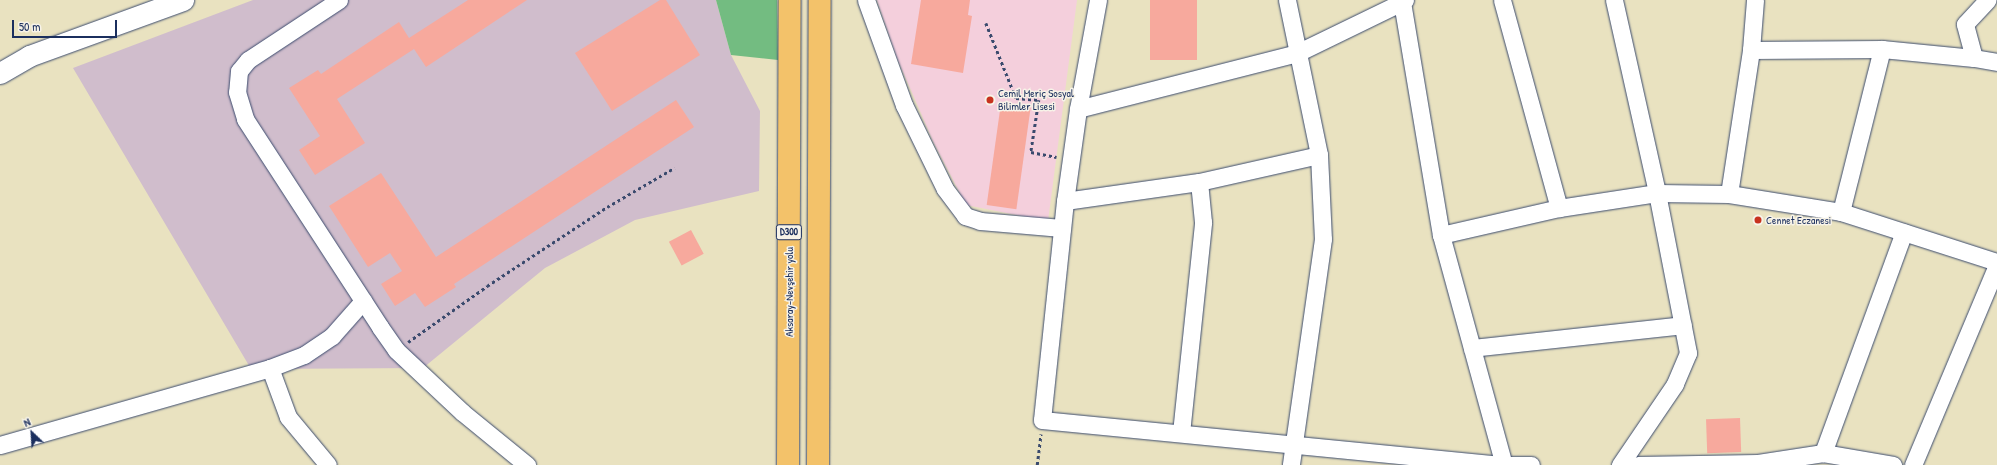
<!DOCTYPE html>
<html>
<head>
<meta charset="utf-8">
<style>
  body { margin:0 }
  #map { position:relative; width:1997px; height:465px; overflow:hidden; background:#e9e2c0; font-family:"Patrick Hand",sans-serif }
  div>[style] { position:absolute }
  .built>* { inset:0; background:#f4cfdc }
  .industrial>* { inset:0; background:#d0bdcc }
  .forest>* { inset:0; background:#73bc81 }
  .building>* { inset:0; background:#f7a99d; transform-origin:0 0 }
  .path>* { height:2.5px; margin-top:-1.25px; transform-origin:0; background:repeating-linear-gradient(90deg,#3a4a6d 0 3px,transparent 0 6px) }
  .roads { filter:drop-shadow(0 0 1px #3a4a6d) drop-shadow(0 0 1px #3a4a6d) }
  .minor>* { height:17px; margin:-8.5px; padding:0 8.5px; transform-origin:8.5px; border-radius:8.5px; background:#fff }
  .tertiary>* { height:21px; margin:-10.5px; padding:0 10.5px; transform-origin:10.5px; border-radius:10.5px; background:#fff }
  .trunk>* { height:22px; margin:-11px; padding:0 11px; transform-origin:11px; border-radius:11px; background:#f3c26a }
  .dots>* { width:11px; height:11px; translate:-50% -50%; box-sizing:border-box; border:2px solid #f7f3e8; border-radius:50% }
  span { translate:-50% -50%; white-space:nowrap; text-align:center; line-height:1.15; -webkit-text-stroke:3px #f7f3e8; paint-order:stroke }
  .shield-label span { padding:1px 3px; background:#f7f3e8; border:1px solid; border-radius:3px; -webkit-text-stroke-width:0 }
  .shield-label { font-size:10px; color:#1b2f5e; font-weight:700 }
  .poi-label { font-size:11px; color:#1b2f5e }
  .left { translate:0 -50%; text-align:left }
  .street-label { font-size:11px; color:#1b2f5e }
  .north { position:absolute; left:12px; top:413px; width:40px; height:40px; -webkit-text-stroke:3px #f7f3e8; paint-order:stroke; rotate:335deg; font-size:11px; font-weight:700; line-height:16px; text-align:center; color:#1b2f5e }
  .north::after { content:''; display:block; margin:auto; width:14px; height:18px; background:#1b2f5e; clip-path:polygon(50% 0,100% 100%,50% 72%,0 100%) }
  .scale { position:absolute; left:12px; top:20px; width:105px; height:18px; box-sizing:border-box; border:2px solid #1b2f5e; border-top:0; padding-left:5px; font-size:12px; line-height:14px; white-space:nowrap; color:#1b2f5e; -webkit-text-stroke:3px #f7f3e8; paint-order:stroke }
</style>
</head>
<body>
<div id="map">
  <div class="built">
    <i style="clip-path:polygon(877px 0,1077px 0,1048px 221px,966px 205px,933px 141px,897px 58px)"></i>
  </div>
  <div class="industrial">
    <i style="clip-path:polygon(253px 0,716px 0,731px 55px,760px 111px,759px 191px,635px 220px,545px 268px,423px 368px,251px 369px,73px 68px)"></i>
  </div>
  <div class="forest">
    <i style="clip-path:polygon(716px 0,777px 0,778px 60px,731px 55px)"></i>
  </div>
  <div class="building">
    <i style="clip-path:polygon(468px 0,527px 0,426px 67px,414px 49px,337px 99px,365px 143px,315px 175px,299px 150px,320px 136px,289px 88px,318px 70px,321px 74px,399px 22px,409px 38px)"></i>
    <i style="clip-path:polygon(660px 0,666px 0,700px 55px,612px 111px,575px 53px)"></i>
    <i style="clip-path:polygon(921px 0,970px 0,968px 15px,972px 16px,963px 73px,911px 64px)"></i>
    <i style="left:1150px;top:0;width:47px;height:60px"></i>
    <i style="clip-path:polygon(676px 100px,694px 127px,454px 284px,456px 287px,425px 307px,415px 293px,395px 306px,381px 284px,402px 271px,390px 253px,368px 267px,329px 206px,381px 173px,436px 257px)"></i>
    <i style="left:1001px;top:103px;width:30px;height:103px;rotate:8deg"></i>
    <i style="left:691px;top:230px;width:27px;height:25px;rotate:62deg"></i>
    <i style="left:1740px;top:418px;width:34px;height:34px;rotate:88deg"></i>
  </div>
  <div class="path">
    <i style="left:986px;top:23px;width:81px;rotate:68.2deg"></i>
    <i style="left:1016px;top:98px;width:23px;rotate:5deg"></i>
    <i style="left:1039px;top:100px;width:53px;rotate:98.7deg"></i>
    <i style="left:1031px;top:152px;width:26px;rotate:11deg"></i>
    <i style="left:408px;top:342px;width:97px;rotate:-35.3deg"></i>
    <i style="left:487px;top:286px;width:144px;rotate:-33.4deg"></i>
    <i style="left:607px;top:207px;width:78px;rotate:-30.2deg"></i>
    <i style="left:1037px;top:465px;width:31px;rotate:-83deg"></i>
  </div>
  <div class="roads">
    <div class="minor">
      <i style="left:339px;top:0;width:109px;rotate:146.6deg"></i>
      <i style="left:248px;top:60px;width:14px;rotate:129deg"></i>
      <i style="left:239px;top:71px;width:21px;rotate:95deg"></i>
      <i style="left:237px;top:92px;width:28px;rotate:73deg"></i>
      <i style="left:245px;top:119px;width:248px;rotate:57deg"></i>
      <i style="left:380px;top:327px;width:28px;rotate:55deg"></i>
      <i style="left:396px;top:350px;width:91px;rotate:43.2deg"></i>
      <i style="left:462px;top:412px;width:84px;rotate:39.2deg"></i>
      <i style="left:866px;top:0;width:112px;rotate:70.1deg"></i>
      <i style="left:904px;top:105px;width:93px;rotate:64deg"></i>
      <i style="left:945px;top:189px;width:34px;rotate:53deg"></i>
      <i style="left:965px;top:216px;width:16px;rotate:18deg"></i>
      <i style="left:980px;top:221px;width:82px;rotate:4.9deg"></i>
      <i style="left:1098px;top:0;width:111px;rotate:100.4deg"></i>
      <i style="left:1078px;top:109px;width:93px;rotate:98deg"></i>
      <i style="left:1065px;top:201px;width:220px;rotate:96deg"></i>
      <i style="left:1042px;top:420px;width:464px;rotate:5.6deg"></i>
      <i style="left:1504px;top:465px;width:27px"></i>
      <i style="left:1287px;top:0;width:158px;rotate:78.3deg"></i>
      <i style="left:1319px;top:155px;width:84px;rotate:87.3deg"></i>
      <i style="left:1323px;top:239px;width:228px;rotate:98.1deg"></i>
      <i style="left:1405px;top:0;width:4px;rotate:146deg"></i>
      <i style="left:1402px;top:2px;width:236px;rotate:80.5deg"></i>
      <i style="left:1441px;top:235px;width:238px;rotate:74.7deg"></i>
      <i style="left:1502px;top:0;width:216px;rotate:74.7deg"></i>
      <i style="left:1614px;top:0;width:198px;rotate:77.4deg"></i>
      <i style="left:1657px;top:193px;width:163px;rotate:79deg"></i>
      <i style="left:1688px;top:353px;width:34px;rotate:113deg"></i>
      <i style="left:1675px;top:384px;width:98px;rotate:124.2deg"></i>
      <i style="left:1751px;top:50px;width:131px;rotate:-0.4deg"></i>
      <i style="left:1882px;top:49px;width:92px;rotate:5.6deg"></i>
      <i style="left:1974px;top:58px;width:23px;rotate:10deg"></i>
      <i style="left:1974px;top:58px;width:35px;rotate:-105deg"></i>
      <i style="left:1965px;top:24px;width:33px;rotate:-47deg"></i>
      <i style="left:1078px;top:109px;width:226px;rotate:-14.3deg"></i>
      <i style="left:1297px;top:53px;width:117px;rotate:-25.9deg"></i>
      <i style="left:1402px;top:2px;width:2px;rotate:-117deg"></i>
      <i style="left:1729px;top:194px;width:146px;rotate:-81.3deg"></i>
      <i style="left:1751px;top:50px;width:50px;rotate:-85.4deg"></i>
      <i style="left:1065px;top:201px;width:135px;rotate:-8.1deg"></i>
      <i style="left:1199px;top:182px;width:123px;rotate:-12.7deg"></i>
      <i style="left:1841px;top:212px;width:168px;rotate:-75.9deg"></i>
      <i style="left:1441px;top:235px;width:121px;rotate:-12.9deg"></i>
      <i style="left:1559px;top:208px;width:99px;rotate:-8.7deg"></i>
      <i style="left:1657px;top:193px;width:72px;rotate:0.8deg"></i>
      <i style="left:1729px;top:194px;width:113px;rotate:9.1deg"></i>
      <i style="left:1841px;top:212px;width:164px;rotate:17.8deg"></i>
      <i style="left:1472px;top:348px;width:212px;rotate:-6.2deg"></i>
      <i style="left:270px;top:368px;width:52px;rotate:69.8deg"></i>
      <i style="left:288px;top:417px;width:62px;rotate:50.2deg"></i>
      <i style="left:1181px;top:433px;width:212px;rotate:-84deg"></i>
      <i style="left:1203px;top:222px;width:40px;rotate:-95.7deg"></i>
      <i style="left:0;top:445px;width:281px;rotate:-15.9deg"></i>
      <i style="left:270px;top:368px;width:36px;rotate:-21deg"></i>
      <i style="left:304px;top:355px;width:34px;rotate:-34deg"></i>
      <i style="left:332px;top:336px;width:47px;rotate:-48.5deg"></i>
      <i style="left:1823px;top:453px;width:235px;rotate:-69.9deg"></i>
      <i style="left:1638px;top:465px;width:120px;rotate:-1deg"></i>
      <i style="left:1758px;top:463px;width:66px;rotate:-8.7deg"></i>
      <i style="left:1823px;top:453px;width:71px;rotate:9.7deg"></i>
      <i style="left:1913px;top:465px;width:217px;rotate:-67.2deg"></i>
    </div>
    <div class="tertiary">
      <i style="left:0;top:73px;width:34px;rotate:-30deg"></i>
      <i style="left:29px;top:56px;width:164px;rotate:-20deg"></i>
    </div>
    <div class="trunk">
      <i style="left:788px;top:465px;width:465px;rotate:-89.8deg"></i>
      <i style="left:818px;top:465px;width:465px;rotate:-89.8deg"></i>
    </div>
  </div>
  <div class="dots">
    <i style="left:990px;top:100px;background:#c8321e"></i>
    <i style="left:1758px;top:220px;background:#c8321e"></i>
  </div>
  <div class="shield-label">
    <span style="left:789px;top:232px">D300</span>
  </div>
  <div class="poi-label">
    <span class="left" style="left:998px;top:100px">Cemil Meriç Sosyal<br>Bilimler Lisesi</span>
    <span class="left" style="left:1766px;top:220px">Cennet Eczanesi</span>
  </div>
  <div class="street-label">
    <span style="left:789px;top:292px;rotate:-90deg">Aksaray-Nevşehir yolu</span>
  </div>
  <div class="north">N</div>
  <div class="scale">50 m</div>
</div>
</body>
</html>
